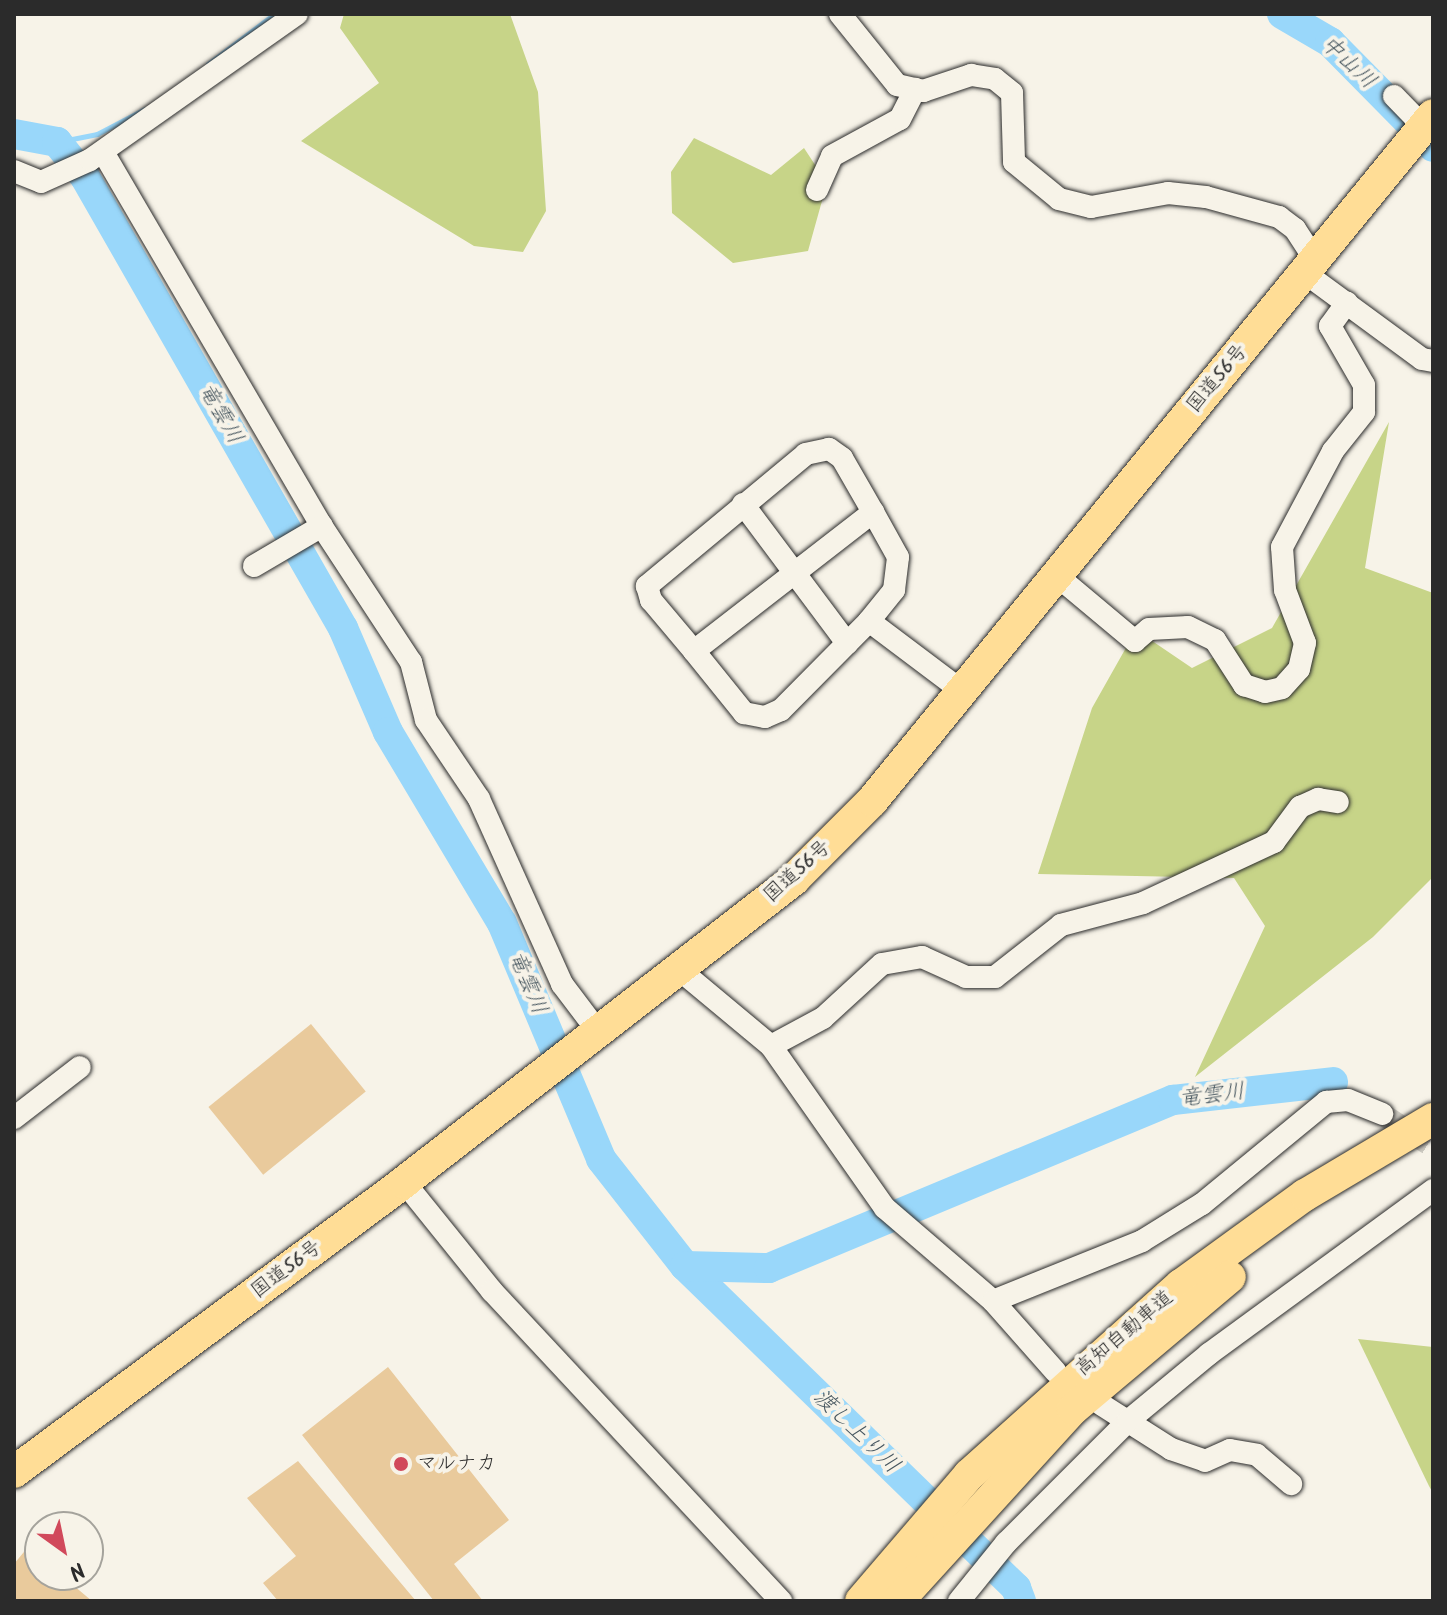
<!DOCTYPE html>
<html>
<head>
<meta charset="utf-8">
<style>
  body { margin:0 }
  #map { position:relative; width:1447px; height:1615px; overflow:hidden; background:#f7f3e8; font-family:Kalam,"Klee One",sans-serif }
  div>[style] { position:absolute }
  .green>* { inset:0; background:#c7d488 }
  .stream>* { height:5px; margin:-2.5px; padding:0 2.5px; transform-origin:2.5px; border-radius:2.5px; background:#99d7fa }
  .river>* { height:30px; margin:-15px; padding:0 15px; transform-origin:15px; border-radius:15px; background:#99d7fa }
  .building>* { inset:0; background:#e9ca9c; transform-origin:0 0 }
  .minor-tunnel>* { height:22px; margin-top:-11px; transform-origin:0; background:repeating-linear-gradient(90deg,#cecbc2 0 22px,transparent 0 33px) }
  .roads { filter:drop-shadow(0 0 2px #2b2b2b) drop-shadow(0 0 2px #2b2b2b) }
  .minor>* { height:22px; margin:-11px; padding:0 11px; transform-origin:11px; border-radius:11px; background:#f7f3e8 }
  .highway>* { height:32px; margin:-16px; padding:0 16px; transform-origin:16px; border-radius:16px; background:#ffdd96 }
  .dots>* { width:22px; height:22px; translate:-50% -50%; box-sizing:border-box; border:4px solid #f7f3e8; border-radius:50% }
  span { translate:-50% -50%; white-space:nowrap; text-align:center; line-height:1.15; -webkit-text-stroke:8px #f7f3e8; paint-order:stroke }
  .street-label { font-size:20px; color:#2b2b2b }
  .poi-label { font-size:20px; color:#2b2b2b }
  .left { translate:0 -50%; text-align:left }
  .water-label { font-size:22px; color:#46565f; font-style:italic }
  .frame { position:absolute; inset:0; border:16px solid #2b2b2b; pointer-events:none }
  .north { position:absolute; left:24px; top:1511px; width:80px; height:80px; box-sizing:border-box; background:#f7f3e8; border:2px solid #a5a39c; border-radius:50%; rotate:147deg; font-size:22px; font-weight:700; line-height:32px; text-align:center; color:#2b2b2b }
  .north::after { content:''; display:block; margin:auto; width:28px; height:36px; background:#d1495b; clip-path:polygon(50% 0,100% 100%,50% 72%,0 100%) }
</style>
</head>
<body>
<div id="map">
  <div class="green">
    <i style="clip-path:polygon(344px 14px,510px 14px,538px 92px,546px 211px,523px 252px,474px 246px,301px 141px,379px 83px,340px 28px)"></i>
    <i style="clip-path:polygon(694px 138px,771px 175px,804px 148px,827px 183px,808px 251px,733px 263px,672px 213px,671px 172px)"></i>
    <i style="clip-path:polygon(1389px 422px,1365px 568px,1433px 593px,1433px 877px,1373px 937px,1195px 1077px,1265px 926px,1234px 878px,1038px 874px,1092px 708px,1136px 630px,1192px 668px,1272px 628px)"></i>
    <i style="clip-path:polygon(1358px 1339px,1433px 1347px,1433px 1493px,1429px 1486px)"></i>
  </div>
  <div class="stream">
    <i style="left:208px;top:64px;width:83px;rotate:-37.1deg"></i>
    <i style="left:57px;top:142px;width:41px;rotate:-11.3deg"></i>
    <i style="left:97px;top:134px;width:54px;rotate:-27.5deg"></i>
  </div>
  <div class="river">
    <i style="left:1282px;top:14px;width:56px;rotate:30.3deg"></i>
    <i style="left:1330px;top:42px;width:111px;rotate:45.4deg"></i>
    <i style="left:14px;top:134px;width:44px;rotate:10.5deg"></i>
    <i style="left:57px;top:142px;width:45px;rotate:51.3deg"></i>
    <i style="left:85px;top:177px;width:520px;rotate:60.23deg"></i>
    <i style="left:343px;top:628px;width:113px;rotate:66.6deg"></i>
    <i style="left:388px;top:732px;width:222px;rotate:59.2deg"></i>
    <i style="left:502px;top:923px;width:256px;rotate:67.2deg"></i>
    <i style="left:601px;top:1159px;width:136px;rotate:51.9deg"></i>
    <i style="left:685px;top:1266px;width:462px;rotate:44.2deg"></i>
    <i style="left:1016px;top:1588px;width:14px;rotate:69deg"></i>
    <i style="left:1433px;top:146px;width:1px;rotate:90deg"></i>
    <i style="left:685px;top:1266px;width:84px;rotate:1.4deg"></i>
    <i style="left:769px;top:1268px;width:438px;rotate:-22.6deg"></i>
    <i style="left:1173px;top:1100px;width:161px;rotate:-6.4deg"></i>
  </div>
  <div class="building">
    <i style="left:311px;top:1024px;width:87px;height:132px;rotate:51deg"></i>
    <i style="clip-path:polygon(388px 1367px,509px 1520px,454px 1564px,483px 1601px,434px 1601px,302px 1435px)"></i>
    <i style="clip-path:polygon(298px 1461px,416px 1601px,278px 1601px,263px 1583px,296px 1556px,247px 1498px)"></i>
    <i style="clip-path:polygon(28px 1547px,40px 1557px,40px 1575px,61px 1575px,92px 1601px,14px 1601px,14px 1564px)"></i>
  </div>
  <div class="minor-tunnel">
    <i style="left:1382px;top:1114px;width:61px;rotate:32.9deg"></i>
  </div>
  <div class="roads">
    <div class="minor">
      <i style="left:840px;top:14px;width:91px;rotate:51.2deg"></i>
      <i style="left:897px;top:85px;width:27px;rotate:13deg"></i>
      <i style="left:923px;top:91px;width:51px;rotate:-18.4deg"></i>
      <i style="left:971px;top:75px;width:24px;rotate:9deg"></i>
      <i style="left:995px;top:79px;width:22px;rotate:39deg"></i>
      <i style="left:1012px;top:93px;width:69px;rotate:88.3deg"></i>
      <i style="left:1014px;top:162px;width:58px;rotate:39.4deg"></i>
      <i style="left:1059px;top:199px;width:33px;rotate:14deg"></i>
      <i style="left:1091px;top:207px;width:78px;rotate:-10.3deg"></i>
      <i style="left:1168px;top:193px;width:38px;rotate:6deg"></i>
      <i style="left:1206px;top:197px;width:76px;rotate:15.3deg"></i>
      <i style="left:1279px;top:217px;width:20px;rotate:37deg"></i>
      <i style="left:1295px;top:229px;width:37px;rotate:57deg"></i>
      <i style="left:1394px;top:96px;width:43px;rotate:45.9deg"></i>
      <i style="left:103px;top:152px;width:428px;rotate:59.7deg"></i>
      <i style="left:319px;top:522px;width:168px;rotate:56.7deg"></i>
      <i style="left:411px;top:662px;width:60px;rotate:75.5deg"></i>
      <i style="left:426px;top:720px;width:95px;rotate:56.1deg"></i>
      <i style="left:479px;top:799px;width:203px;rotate:65.8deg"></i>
      <i style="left:562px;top:984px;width:61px;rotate:52.9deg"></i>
      <i style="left:14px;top:171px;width:29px;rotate:22deg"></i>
      <i style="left:41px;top:182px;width:54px;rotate:-24.2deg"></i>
      <i style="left:90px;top:160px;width:253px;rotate:-35.2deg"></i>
      <i style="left:817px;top:190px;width:37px;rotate:-66deg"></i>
      <i style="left:832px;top:156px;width:77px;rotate:-28.6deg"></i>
      <i style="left:900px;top:119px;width:34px;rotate:-63deg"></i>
      <i style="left:1305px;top:273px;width:145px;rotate:36.3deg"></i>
      <i style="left:1422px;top:359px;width:11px;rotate:10deg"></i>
      <i style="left:743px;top:504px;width:174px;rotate:53.2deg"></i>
      <i style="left:254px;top:566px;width:79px;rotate:-30.5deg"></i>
      <i style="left:1056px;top:575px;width:103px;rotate:39.9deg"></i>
      <i style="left:1135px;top:641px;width:18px;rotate:-41deg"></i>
      <i style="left:1149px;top:629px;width:39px;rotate:-3deg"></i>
      <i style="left:1188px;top:627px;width:30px;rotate:26deg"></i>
      <i style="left:1215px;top:640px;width:54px;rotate:57.2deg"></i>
      <i style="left:1244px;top:685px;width:22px;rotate:18deg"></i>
      <i style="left:1265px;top:692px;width:17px;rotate:-13deg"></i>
      <i style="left:1282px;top:688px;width:25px;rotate:-48deg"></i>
      <i style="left:1299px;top:669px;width:27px;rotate:-77deg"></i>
      <i style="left:1305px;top:643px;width:57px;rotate:-110.7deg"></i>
      <i style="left:1285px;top:590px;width:43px;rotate:-94deg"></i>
      <i style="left:1282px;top:547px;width:109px;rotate:-62deg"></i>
      <i style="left:1333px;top:451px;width:50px;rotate:-51.5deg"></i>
      <i style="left:1364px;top:412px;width:27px;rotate:-90deg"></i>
      <i style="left:1364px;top:385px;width:68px;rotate:-120deg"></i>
      <i style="left:1330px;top:326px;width:29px;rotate:-54deg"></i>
      <i style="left:869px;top:621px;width:40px;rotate:-51deg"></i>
      <i style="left:894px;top:590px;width:33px;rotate:-83deg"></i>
      <i style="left:898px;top:557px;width:51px;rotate:-119.1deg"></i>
      <i style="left:873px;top:512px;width:62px;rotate:-119.9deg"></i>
      <i style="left:842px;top:458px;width:16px;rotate:-145deg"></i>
      <i style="left:829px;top:449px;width:24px;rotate:168deg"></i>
      <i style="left:806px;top:454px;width:207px;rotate:140.3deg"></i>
      <i style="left:647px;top:586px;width:15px;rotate:74deg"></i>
      <i style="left:651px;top:600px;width:67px;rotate:49.9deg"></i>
      <i style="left:694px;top:651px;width:227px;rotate:-37.8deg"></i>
      <i style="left:694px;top:651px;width:80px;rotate:51.1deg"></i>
      <i style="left:744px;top:713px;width:21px;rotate:11deg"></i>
      <i style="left:765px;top:717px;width:17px;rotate:-24deg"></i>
      <i style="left:781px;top:710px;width:125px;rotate:-45.3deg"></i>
      <i style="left:869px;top:621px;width:116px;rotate:37deg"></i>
      <i style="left:681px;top:971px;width:117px;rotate:39.8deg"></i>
      <i style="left:771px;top:1046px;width:198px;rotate:54.9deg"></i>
      <i style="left:885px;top:1208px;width:143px;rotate:40.7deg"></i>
      <i style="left:993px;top:1301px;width:94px;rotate:48.5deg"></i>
      <i style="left:771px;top:1046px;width:59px;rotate:-28.3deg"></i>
      <i style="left:823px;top:1018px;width:80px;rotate:-42.5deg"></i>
      <i style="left:882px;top:964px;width:41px;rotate:-9.9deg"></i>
      <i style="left:922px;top:957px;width:48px;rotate:24.4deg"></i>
      <i style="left:966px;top:977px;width:29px"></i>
      <i style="left:995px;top:977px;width:84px;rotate:-38.2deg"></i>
      <i style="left:1061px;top:925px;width:85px;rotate:-15deg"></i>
      <i style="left:1143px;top:903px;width:145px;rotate:-25deg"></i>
      <i style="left:1274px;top:842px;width:44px;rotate:-53.4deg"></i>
      <i style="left:1300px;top:807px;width:20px;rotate:-24deg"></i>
      <i style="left:1318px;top:799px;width:20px;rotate:9deg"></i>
      <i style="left:14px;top:1118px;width:83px;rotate:-37.7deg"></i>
      <i style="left:404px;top:1182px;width:140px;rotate:51.1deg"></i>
      <i style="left:492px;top:1291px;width:424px;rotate:47deg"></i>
      <i style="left:993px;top:1301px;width:161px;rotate:-21.9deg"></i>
      <i style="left:1142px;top:1241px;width:70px;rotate:-31.7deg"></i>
      <i style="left:1202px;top:1204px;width:161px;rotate:-39.4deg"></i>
      <i style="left:1326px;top:1102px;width:22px;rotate:-5deg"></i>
      <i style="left:1348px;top:1100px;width:37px;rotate:22deg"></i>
      <i style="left:1102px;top:1405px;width:82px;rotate:32.5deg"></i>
      <i style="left:1171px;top:1449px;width:36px;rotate:19deg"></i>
      <i style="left:1205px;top:1461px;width:27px;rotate:-24deg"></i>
      <i style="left:1230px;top:1450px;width:27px;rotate:10deg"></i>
      <i style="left:1257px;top:1455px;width:45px;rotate:40.5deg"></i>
      <i style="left:959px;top:1601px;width:75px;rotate:-51deg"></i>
      <i style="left:1006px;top:1543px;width:173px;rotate:-45deg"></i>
      <i style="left:1128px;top:1421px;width:105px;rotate:-39.6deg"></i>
      <i style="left:1209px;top:1354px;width:278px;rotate:-36.2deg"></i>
    </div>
    <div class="highway">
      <i style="left:14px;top:1472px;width:486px;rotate:-36.6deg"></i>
      <i style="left:404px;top:1182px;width:494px;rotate:-37.8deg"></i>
      <i style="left:794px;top:879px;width:110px;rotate:-45deg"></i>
      <i style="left:872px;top:801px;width:886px;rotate:-50.72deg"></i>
      <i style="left:861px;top:1601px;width:166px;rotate:-49.4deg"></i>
      <i style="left:969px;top:1475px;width:285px;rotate:-41.9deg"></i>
      <i style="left:1181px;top:1285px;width:153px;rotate:-36deg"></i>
      <i style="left:1305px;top:1195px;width:149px;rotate:-30.7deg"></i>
      <i style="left:898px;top:1601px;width:260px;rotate:-47.7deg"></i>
      <i style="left:1073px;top:1409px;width:205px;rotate:-40.1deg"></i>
    </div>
  </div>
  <div class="dots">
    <i style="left:401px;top:1464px;background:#d1495b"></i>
  </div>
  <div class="street-label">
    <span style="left:1218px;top:379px;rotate:-50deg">国道56号</span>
    <span style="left:798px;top:872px;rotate:-42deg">国道56号</span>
    <span style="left:287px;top:1270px;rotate:-37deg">国道56号</span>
    <span style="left:1125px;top:1334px;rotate:-40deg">高知自動車道</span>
  </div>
  <div class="poi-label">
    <span class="left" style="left:417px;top:1464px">マルナカ</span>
  </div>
  <div class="water-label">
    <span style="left:1348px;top:63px;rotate:43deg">中山川</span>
    <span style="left:220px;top:414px;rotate:60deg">竜雲川</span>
    <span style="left:527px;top:983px;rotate:67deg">竜雲川</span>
    <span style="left:1212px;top:1096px;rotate:-7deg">竜雲川</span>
    <span style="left:856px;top:1432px;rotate:44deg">渡し上り川</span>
  </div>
  <div class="frame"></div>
  <div class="north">N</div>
</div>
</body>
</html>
